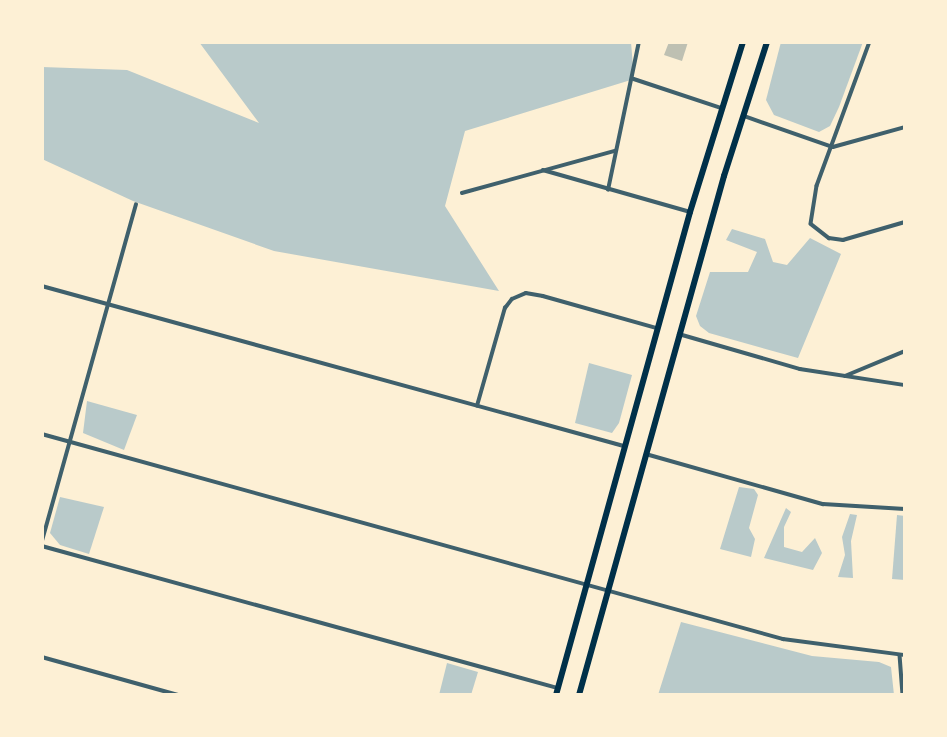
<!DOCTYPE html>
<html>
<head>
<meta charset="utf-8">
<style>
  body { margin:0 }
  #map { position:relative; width:947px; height:737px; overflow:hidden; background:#fdf0d5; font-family:Commissioner,sans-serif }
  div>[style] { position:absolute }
  .green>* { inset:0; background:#b9caca }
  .building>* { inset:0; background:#bec0b2 }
  .minor>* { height:3.5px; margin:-1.75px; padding:0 1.75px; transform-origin:1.75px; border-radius:1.75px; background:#3f606c }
  .trunk>* { height:6px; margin:-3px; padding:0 3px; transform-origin:3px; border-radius:3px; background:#003049 }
  span { translate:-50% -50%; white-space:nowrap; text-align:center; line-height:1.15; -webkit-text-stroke:6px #fdf0d5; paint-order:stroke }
  .frame { position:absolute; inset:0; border:44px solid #fdf0d5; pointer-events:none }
</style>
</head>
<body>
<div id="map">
  <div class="green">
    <i style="clip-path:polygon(199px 42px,631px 42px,634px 79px,465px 131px,445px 206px,499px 291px,274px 251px,133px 201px,42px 159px,42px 67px,127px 70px,259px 123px)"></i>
    <i style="clip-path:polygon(781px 42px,863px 42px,839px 107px,830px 126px,819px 132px,774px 115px,766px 100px)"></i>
    <i style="clip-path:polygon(732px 229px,765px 239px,773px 262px,787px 265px,810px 238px,841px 254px,798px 358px,709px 333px,700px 326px,696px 316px,710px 272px,748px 272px,757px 252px,726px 240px)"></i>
    <i style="clip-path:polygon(589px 363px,632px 375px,619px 423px,612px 433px,575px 423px)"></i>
    <i style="clip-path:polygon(87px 401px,137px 415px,124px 450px,83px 433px)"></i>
    <i style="clip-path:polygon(739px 487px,754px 489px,758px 495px,749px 528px,755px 539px,751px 557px,720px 549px)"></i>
    <i style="clip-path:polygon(60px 497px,104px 507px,89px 554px,60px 545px,50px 533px)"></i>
    <i style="clip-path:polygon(786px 508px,791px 512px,784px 527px,784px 547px,802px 552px,815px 538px,822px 553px,813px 570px,764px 558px)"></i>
    <i style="clip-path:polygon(850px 514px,857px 515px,851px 541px,853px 578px,838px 577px,845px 555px,842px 537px)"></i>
    <i style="clip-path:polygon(897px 515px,905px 516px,905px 580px,892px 579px)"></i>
    <i style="clip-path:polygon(681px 622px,812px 656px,879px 662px,891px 667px,894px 695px,658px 695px)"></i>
    <i style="clip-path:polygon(447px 663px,478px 672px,471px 695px,439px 695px)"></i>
  </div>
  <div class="building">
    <i style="clip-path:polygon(669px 42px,688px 42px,682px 61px,664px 55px)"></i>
  </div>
  <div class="minor">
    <i style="left:870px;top:42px;width:153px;rotate:110.2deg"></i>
    <i style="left:817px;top:186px;width:38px;rotate:99deg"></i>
    <i style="left:811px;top:224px;width:23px;rotate:38deg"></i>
    <i style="left:829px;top:238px;width:14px;rotate:8deg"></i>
    <i style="left:843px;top:240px;width:65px;rotate:-16.2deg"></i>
    <i style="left:634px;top:79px;width:92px;rotate:18.4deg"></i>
    <i style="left:744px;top:116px;width:94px;rotate:19.2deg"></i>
    <i style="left:833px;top:147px;width:75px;rotate:-15.5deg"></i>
    <i style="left:543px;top:170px;width:153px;rotate:15.9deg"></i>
    <i style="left:608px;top:190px;width:151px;rotate:-78.2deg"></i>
    <i style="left:462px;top:193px;width:159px;rotate:-15.4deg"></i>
    <i style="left:42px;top:286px;width:604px;rotate:15.37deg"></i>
    <i style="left:679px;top:334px;width:126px;rotate:16.1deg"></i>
    <i style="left:800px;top:369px;width:106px;rotate:8.7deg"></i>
    <i style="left:845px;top:376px;width:65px;rotate:-22.6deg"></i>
    <i style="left:477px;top:406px;width:102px;rotate:-74.1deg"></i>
    <i style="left:505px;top:308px;width:11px;rotate:-52deg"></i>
    <i style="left:512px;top:299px;width:15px;rotate:-23deg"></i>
    <i style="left:526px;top:293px;width:17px;rotate:10deg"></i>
    <i style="left:543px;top:296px;width:118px;rotate:15.7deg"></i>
    <i style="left:42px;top:434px;width:769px;rotate:15.46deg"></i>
    <i style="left:783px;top:639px;width:123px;rotate:7.5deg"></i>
    <i style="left:646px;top:454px;width:184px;rotate:15.8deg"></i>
    <i style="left:823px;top:504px;width:82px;rotate:3.5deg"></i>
    <i style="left:42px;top:541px;width:349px;rotate:-74.4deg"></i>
    <i style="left:42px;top:546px;width:535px;rotate:15.39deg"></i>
    <i style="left:900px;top:655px;width:40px;rotate:85.7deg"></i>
    <i style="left:42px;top:657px;width:141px;rotate:15.6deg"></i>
  </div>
  <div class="trunk">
    <i style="left:556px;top:695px;width:501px;rotate:-74.49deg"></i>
    <i style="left:690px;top:212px;width:178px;rotate:-72.7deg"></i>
    <i style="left:579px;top:695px;width:539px;rotate:-74.39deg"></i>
    <i style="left:724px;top:176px;width:141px;rotate:-72.2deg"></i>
  </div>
  <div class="frame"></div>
</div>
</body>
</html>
